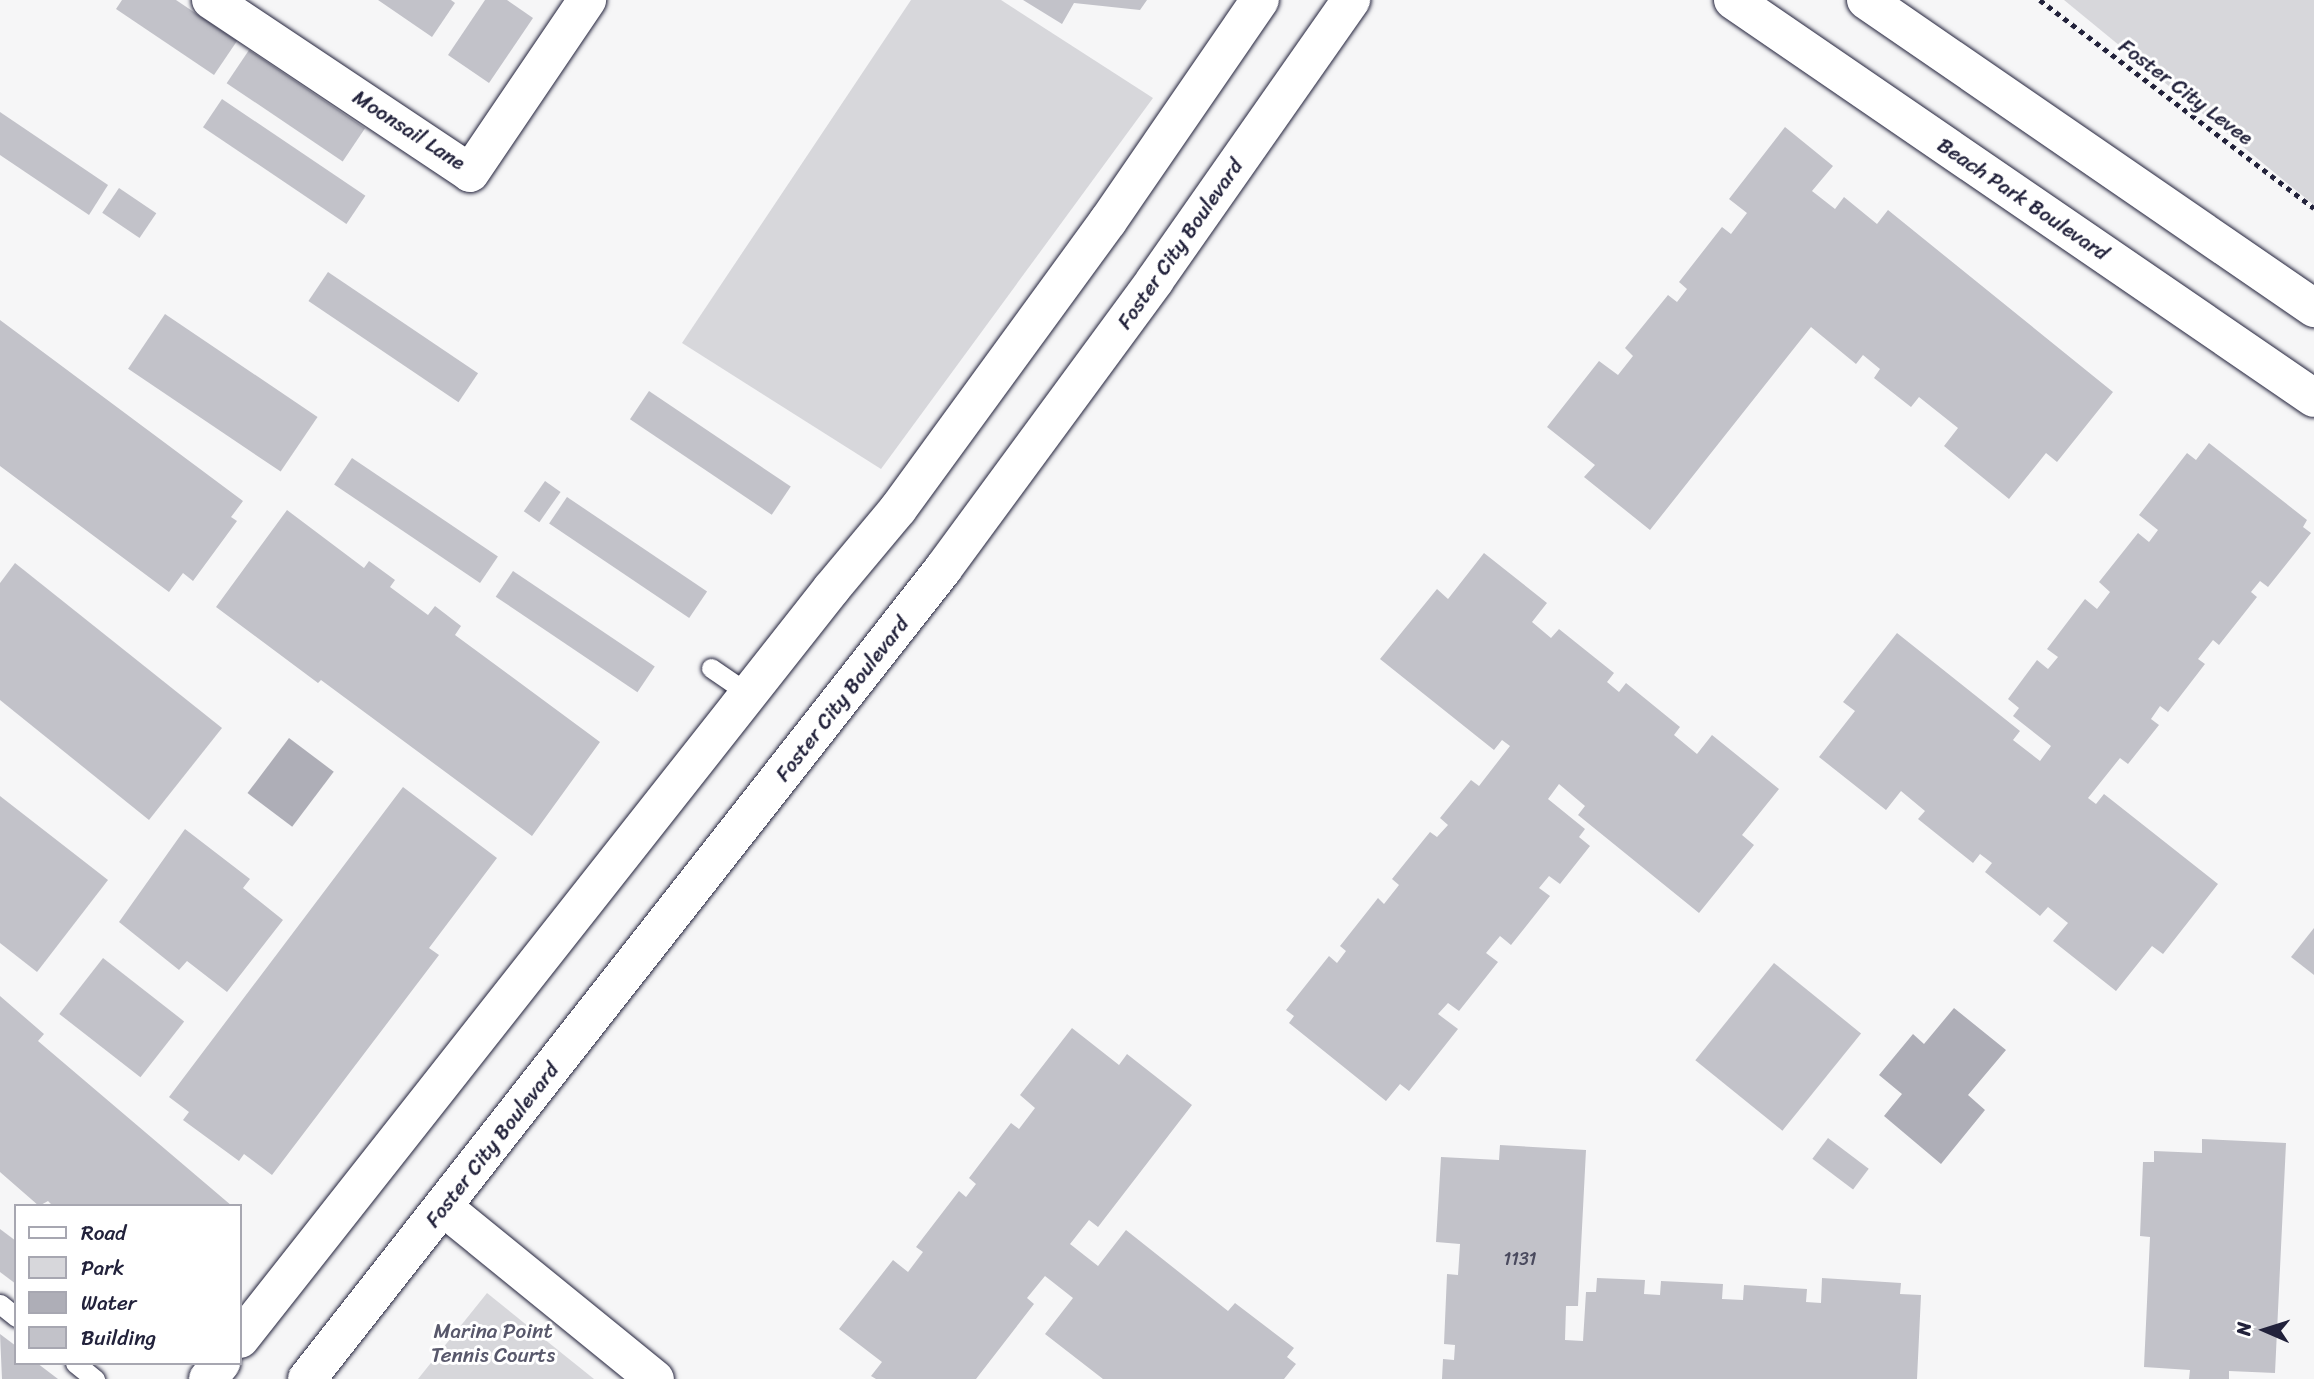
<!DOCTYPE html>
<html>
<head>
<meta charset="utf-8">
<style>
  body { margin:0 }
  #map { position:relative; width:2314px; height:1379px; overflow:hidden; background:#f6f6f7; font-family:Sriracha,sans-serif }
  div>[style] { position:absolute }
  .green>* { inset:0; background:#d7d7db }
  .water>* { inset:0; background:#aeaeb7; transform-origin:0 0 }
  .building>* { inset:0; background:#c2c2c9; transform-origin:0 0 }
  .path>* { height:4.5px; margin-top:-2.25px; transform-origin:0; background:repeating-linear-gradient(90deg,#22223b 0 5px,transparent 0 10px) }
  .roads { filter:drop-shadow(0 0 2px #22223b) drop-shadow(0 0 2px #22223b) }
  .lane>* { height:19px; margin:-9.5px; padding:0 9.5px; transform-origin:9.5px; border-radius:9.5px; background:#fff }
  .street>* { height:38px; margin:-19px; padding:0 19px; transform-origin:19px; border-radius:19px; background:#fff }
  .secondary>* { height:38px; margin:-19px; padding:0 19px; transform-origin:19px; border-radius:19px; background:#fff }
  span { translate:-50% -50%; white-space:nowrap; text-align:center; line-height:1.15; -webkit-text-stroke:6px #fff; paint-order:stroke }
  .number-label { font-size:18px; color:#4a4a5e }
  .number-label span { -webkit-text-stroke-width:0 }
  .street-label { font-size:21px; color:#22223b }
  .park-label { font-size:21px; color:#58586b }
  .legend { position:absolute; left:14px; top:1204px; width:228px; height:161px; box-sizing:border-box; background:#fff; border:2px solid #a7a7b1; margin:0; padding:9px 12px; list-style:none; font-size:21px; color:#22223b }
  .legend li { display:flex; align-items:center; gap:14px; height:35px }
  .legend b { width:35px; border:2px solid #a7a7b1 }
  .north { position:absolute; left:2230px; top:1295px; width:70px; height:70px; -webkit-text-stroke:5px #fff; paint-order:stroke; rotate:273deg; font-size:19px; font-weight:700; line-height:28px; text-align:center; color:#22223b }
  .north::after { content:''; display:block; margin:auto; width:24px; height:32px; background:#22223b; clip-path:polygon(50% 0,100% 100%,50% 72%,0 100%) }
</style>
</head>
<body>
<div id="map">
  <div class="green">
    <i style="clip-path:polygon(911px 0,1001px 0,1153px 98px,881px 469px,682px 343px)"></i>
    <i style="clip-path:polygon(2064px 0,2314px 0,2314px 205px)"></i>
    <i style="clip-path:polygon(487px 1293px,594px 1379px,418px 1379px)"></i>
  </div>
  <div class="water">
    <i style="left:289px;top:738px;width:56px;height:69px;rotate:37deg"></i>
    <i style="clip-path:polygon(1954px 1008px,2006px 1050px,1968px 1095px,1985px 1110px,1941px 1164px,1884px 1116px,1902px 1094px,1879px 1075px,1913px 1034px,1924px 1044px)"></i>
  </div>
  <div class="building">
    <i style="clip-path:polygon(122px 0,176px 0,237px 41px,214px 75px,116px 9px)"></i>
    <i style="clip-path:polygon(378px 0,451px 0,455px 3px,432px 37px)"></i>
    <i style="clip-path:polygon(485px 0,507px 0,533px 18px,489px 83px,448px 55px)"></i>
    <i style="clip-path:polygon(1023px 0,1147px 0,1140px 10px,1074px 3px,1062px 24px)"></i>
    <i style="left:249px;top:50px;width:140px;height:40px;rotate:34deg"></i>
    <i style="left:222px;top:99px;width:173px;height:34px;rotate:34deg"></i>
    <i style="clip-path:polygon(0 112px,108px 185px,89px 215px,0 155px)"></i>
    <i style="clip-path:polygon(1785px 127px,1833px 166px,1812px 191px,1835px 209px,1844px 197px,1877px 224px,1888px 210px,2113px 392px,2057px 462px,2046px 453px,2009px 499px,1944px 446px,1958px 428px,1919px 397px,1911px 407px,1874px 378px,1880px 369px,1863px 355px,1856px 364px,1811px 327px,1650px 530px,1584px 477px,1595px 465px,1547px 427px,1599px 361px,1618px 375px,1633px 356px,1625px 348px,1668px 295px,1677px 302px,1687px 289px,1679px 282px,1722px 227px,1731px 234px,1747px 213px,1729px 199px)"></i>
    <i style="left:119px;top:188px;width:45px;height:30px;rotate:34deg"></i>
    <i style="left:328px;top:272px;width:181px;height:35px;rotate:34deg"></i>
    <i style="left:165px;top:314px;width:184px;height:66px;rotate:34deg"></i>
    <i style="clip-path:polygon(0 320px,243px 501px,231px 517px,237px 521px,193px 581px,183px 573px,169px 592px,0 466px)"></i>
    <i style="left:649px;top:391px;width:171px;height:34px;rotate:34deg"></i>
    <i style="clip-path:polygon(2209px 443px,2307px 520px,2303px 527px,2311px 533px,2268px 587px,2260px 581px,2251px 592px,2257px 597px,2219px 645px,2213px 640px,2198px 659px,2205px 664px,2168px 712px,2160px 706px,2151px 719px,2159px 725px,2128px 764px,2120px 758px,2088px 798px,2096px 804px,2104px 794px,2218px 884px,2163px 954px,2152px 946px,2116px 991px,2053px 941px,2068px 923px,2048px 907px,2040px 916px,1985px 872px,1992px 863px,1980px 854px,1973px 863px,1918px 819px,1925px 811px,1901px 791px,1886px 810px,1819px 757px,1855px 711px,1843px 702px,1897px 633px,2020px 731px,2013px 740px,2040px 761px,2051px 746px,2013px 716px,2019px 708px,2008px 699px,2037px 660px,2048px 669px,2058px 657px,2047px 649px,2085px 599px,2097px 609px,2110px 592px,2099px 582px,2138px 533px,2149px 542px,2158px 530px,2139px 515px,2187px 453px,2196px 460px)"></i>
    <i style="left:352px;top:458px;width:176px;height:32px;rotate:34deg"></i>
    <i style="left:545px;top:481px;width:19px;height:37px;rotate:35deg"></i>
    <i style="left:567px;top:497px;width:169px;height:32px;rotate:34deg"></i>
    <i style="clip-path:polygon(287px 510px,364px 568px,369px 561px,395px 580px,390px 587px,428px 615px,435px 606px,461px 626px,455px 635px,600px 742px,532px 836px,321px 680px,318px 683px,216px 607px)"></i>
    <i style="clip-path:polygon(1484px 553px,1547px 603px,1532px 622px,1551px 638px,1559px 629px,1614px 673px,1607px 682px,1619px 692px,1626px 683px,1680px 727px,1674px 735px,1697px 754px,1712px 735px,1779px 789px,1742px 835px,1754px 845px,1699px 913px,1578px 815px,1585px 806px,1559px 784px,1548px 799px,1585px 829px,1579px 837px,1590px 846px,1560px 884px,1549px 876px,1539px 888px,1550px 896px,1511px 945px,1500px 936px,1486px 953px,1498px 962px,1459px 1011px,1448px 1003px,1438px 1014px,1458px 1029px,1409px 1091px,1400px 1084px,1386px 1101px,1289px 1023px,1294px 1016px,1286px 1010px,1329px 956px,1337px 963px,1346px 951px,1340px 946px,1378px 898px,1384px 904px,1399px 885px,1392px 879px,1430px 832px,1437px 837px,1448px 825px,1440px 818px,1471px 780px,1479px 786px,1510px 746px,1502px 740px,1494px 750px,1380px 659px,1437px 589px,1448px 599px)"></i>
    <i style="clip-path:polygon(15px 563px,222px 728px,149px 820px,0 700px,0 583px)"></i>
    <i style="left:513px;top:571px;width:171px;height:31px;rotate:34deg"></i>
    <i style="clip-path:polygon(403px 787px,497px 858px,429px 948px,439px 955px,272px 1175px,244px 1154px,239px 1161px,183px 1120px,189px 1112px,169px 1097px)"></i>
    <i style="clip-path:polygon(0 796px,108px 880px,37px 972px,0 943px)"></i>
    <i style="clip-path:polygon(185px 829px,250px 879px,243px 888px,283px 920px,227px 992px,187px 961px,179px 970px,119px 922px)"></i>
    <i style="clip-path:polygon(2314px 928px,2314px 975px,2291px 957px)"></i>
    <i style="left:103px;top:958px;width:103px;height:71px;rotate:38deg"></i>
    <i style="left:1774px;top:963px;width:112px;height:125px;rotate:39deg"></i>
    <i style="clip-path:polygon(0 996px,44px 1034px,38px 1041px,232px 1206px,53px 1206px,48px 1201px,39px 1206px,0 1172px)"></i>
    <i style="clip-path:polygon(1072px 1028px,1119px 1065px,1127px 1054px,1192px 1105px,1098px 1227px,1089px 1220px,1070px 1244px,1098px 1266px,1126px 1230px,1228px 1311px,1235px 1303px,1294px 1348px,1287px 1357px,1296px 1364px,1284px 1379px,1103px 1379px,1045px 1334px,1073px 1298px,1045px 1276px,1027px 1298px,1034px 1304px,976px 1379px,876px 1379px,871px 1376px,882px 1362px,839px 1329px,893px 1260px,908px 1272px,923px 1252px,916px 1247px,959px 1191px,966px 1197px,976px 1184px,969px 1178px,1011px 1123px,1019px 1129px,1035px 1108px,1020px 1095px)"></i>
    <i style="left:1828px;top:1138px;width:51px;height:26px;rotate:37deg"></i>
    <i style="clip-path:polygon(2202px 1139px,2286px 1143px,2275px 1373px,2229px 1371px,2229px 1379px,2189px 1379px,2190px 1370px,2144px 1367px,2150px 1237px,2140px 1236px,2143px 1162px,2154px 1162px,2154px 1151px,2202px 1153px)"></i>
    <i style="clip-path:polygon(1500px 1145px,1586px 1150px,1578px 1306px,1566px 1306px,1565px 1340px,1583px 1341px,1586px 1292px,1596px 1292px,1597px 1278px,1645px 1280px,1644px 1294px,1660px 1295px,1661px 1281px,1723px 1284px,1722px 1299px,1743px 1300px,1744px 1285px,1807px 1289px,1806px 1302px,1821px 1303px,1822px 1278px,1901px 1283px,1900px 1294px,1921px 1295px,1917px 1379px,1442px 1379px,1443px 1359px,1454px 1360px,1455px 1345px,1444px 1344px,1447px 1274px,1458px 1275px,1460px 1244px,1436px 1242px,1441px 1157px,1499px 1160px)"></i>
    <i style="clip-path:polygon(0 1229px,16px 1241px,16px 1284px,0 1272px)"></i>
    <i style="clip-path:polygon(0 1334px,16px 1346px,16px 1363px,37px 1363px,58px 1379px,2px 1379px)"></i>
  </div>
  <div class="path">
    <i style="left:2040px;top:0;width:344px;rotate:37.2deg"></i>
  </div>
  <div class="roads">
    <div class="lane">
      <i style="left:711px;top:668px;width:46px;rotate:34.4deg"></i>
      <i style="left:0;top:1304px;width:21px;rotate:39deg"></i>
      <i style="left:75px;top:1363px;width:26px;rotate:39deg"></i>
    </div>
    <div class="street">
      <i style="left:211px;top:0;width:311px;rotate:33.7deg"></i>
      <i style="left:470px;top:173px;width:209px;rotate:-55.9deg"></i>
      <i style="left:443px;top:1207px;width:273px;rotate:39.1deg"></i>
    </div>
    <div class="secondary">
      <i style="left:1733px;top:0;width:704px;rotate:34.41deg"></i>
      <i style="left:1866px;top:0;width:544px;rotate:34.51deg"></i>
      <i style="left:240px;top:1339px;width:956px;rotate:-51.75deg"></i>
      <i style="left:832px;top:588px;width:103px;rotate:-50.1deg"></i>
      <i style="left:898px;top:509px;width:356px;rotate:-53.9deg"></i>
      <i style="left:1108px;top:221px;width:268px;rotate:-55.5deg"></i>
      <i style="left:208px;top:1379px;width:21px;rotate:-51deg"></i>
      <i style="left:307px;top:1379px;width:1030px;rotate:-51.86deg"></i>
      <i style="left:943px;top:569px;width:358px;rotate:-53.7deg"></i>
      <i style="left:1155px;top:280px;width:342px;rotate:-55deg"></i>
    </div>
  </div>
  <div class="number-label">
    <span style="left:1520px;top:1259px">1131</span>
  </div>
  <div class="street-label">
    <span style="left:2186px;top:92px;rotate:37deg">Foster City Levee</span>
    <span style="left:409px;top:130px;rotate:33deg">Moonsail Lane</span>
    <span style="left:2023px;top:199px;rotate:34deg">Beach Park Boulevard</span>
    <span style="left:1180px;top:244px;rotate:-55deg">Foster City Boulevard</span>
    <span style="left:842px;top:699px;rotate:-52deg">Foster City Boulevard</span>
    <span style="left:492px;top:1145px;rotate:-52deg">Foster City Boulevard</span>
  </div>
  <div class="park-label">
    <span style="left:493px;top:1343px">Marina Point<br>Tennis Courts</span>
  </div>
  <ul class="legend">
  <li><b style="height:9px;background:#fff"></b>Road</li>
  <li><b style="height:19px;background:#d7d7db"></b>Park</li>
  <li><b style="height:19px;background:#aeaeb7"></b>Water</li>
  <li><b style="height:19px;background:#c2c2c9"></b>Building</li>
  </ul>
  <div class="north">N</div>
</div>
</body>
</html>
